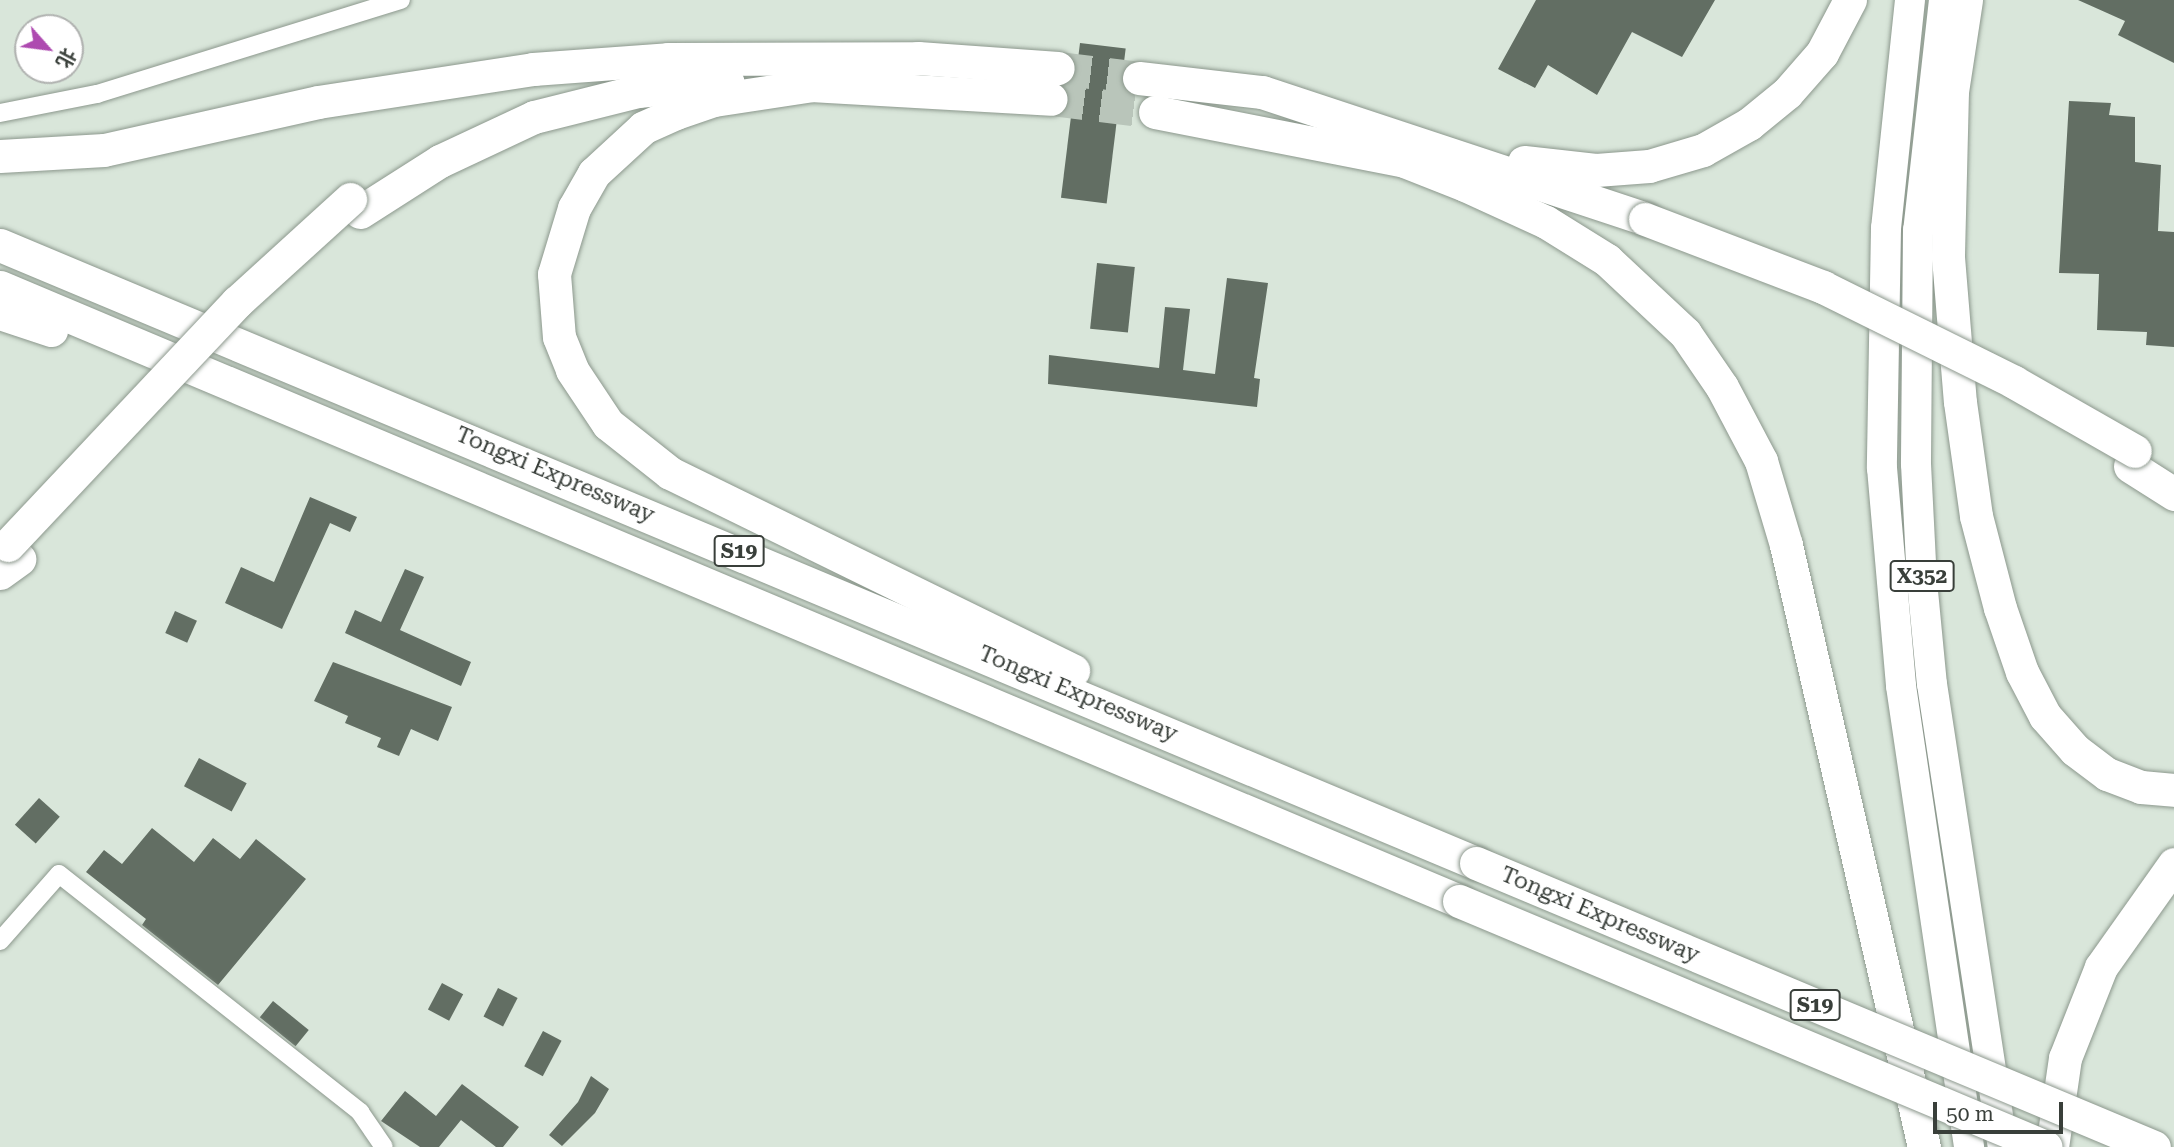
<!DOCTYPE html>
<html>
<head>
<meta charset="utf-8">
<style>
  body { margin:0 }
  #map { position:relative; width:2174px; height:1147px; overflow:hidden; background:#d9e6da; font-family:"Roboto Serif","Noto Sans SC",serif }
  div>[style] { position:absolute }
  .building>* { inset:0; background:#626e63; transform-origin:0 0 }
  .motorway-tunnel>* { height:33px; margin-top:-16.5px; transform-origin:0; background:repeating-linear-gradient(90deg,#b9c5ba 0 33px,transparent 0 50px) }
  .roads { filter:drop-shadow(0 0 2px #8c988d) drop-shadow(0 0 2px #8c988d) }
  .minor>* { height:18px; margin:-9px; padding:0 9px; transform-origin:9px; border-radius:9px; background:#fff }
  .primary>* { height:30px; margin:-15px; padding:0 15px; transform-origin:15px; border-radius:15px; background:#fff }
  .motorway>* { height:33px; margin:-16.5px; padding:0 16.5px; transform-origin:16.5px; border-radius:16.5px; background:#fff }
  .bridges { filter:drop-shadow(0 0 2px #8c988d) drop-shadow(0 0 2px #8c988d) }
  .motorway-bridge>* { height:33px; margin:-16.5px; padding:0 16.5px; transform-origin:16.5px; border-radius:16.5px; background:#fff }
  span { translate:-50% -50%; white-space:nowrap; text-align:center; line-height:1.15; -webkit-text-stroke:7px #fff; paint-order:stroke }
  .shield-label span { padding:2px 5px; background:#fff; border:2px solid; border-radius:5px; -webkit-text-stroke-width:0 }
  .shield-label { font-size:21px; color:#393f3a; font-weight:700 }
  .street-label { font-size:23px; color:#393f3a }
  .north { position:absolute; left:14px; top:14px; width:70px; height:70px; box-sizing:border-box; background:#fff; border:2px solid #b0b2b0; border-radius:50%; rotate:118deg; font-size:19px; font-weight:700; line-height:28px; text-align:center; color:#393f3a }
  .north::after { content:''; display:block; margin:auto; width:24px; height:32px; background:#ae4ab0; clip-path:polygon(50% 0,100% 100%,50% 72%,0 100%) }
  .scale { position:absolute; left:1933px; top:1102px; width:130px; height:32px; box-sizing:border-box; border:4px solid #393f3a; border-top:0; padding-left:9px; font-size:21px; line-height:24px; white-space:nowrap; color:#393f3a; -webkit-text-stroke:5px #fff; paint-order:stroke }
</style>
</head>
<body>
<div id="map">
  <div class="building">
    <i style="clip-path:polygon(1536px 0,1715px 0,1682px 57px,1632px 32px,1597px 95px,1548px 65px,1535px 88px,1498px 69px)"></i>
    <i style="clip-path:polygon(2078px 0,2174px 0,2174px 63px,2118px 35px,2125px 21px)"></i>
    <i style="left:1080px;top:43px;width:46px;height:156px;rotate:7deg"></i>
    <i style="clip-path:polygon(2069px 101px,2111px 103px,2109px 115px,2135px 117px,2135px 162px,2161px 165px,2158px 231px,2174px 232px,2174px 347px,2146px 345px,2147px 332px,2097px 330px,2099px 274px,2059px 273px)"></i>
    <i style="left:1097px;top:263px;width:38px;height:66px;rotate:6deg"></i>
    <i style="clip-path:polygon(1227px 278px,1268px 283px,1254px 378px,1260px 379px,1257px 407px,1048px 384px,1049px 355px,1159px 368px,1165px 307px,1190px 309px,1183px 370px,1215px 374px)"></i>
    <i style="clip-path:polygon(310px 497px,357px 517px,350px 532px,330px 523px,282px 629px,225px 603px,241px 567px,274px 582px)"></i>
    <i style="clip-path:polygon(405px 569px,424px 577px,400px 630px,471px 662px,461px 686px,345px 633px,355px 610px,381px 622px)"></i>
    <i style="left:175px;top:611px;width:24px;height:24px;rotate:24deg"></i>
    <i style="clip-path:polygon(333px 662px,452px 707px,438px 741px,411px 729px,399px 756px,377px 747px,381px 738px,345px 723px,348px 716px,314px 701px)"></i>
    <i style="left:199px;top:758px;width:54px;height:32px;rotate:28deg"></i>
    <i style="left:39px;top:798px;width:28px;height:36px;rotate:42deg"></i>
    <i style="clip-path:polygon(152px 828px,194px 862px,213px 838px,240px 859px,256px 839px,306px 879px,218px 985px,142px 925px,146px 919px,86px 872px,104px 850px,122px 864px)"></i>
    <i style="left:442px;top:983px;width:24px;height:30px;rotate:28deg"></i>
    <i style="left:498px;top:988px;width:22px;height:32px;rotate:27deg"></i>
    <i style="left:273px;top:1001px;width:46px;height:21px;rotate:39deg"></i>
    <i style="left:543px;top:1031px;width:21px;height:40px;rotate:28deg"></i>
    <i style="clip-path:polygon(591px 1076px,609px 1089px,595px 1113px,562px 1146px,549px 1135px,578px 1102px)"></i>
    <i style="clip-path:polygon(462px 1084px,519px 1127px,503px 1147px,496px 1147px,461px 1120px,439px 1147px,420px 1147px,381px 1121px,405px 1091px,436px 1116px)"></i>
  </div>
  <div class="motorway-tunnel">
    <i style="left:1058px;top:68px;width:82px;rotate:7deg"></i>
    <i style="left:1051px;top:99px;width:105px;rotate:7.1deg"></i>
  </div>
  <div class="roads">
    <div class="minor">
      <i style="left:0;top:113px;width:99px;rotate:-11.1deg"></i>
      <i style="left:97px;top:94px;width:318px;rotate:-17.2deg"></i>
      <i style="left:0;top:941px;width:89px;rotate:-48.6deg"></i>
      <i style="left:59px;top:874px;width:384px;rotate:38.3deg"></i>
      <i style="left:360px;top:1112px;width:42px;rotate:55.6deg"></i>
    </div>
    <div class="primary">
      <i style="left:1910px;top:0;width:229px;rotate:96deg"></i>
      <i style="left:1886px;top:228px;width:240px;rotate:91deg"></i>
      <i style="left:1882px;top:468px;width:219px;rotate:85deg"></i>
      <i style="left:1901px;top:686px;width:466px;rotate:81.6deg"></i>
      <i style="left:1944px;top:0;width:231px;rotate:96.4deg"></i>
      <i style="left:1918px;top:230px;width:234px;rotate:90.5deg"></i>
      <i style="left:1916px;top:464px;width:117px;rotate:87.1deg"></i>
      <i style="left:1922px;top:581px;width:103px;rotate:84.5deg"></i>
      <i style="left:1932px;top:684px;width:468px;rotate:81.3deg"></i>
    </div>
    <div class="motorway">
      <i style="left:1966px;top:0;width:92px;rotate:98.7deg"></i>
      <i style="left:1952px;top:91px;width:166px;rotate:91.4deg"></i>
      <i style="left:1948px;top:257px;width:145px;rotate:85.3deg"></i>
      <i style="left:1960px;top:402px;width:115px;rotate:82deg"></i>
      <i style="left:1976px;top:516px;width:95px;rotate:75.4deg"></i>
      <i style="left:2000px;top:608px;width:68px;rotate:71deg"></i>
      <i style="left:2022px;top:672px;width:50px;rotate:62.4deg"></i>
      <i style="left:2045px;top:716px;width:45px;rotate:48.6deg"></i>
      <i style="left:2075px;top:750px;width:40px;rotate:37deg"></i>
      <i style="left:2107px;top:774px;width:36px;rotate:21deg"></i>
      <i style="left:2141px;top:787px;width:33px;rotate:5deg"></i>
      <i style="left:1139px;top:78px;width:124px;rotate:6.5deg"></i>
      <i style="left:1262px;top:92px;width:404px;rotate:18.3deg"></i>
      <i style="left:793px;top:84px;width:258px;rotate:3.3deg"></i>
      <i style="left:813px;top:85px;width:100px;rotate:171.4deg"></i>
      <i style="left:714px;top:100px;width:40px;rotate:161.1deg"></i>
      <i style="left:676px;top:113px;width:36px;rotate:156deg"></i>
      <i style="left:643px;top:128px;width:67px;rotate:137.4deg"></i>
      <i style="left:594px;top:173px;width:40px;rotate:119.7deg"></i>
      <i style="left:574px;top:208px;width:69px;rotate:106.9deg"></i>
      <i style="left:554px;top:274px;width:63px;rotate:85.5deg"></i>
      <i style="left:559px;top:337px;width:35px;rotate:68deg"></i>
      <i style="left:572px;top:370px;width:65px;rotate:56.3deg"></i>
      <i style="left:608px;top:424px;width:79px;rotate:38.3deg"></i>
      <i style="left:670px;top:473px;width:449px;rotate:26.1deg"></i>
      <i style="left:1155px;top:112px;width:254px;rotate:11.1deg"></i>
      <i style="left:1404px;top:161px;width:66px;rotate:21.5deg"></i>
      <i style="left:1465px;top:185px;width:89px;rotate:24.6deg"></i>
      <i style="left:1546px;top:222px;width:72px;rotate:31.9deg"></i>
      <i style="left:1607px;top:260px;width:107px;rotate:43.1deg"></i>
      <i style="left:1685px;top:333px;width:65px;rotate:55.6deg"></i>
      <i style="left:1722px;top:387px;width:84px;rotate:62.2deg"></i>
      <i style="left:1761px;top:461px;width:88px;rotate:73.4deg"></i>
      <i style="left:1786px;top:545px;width:618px;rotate:77.09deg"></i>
      <i style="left:0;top:156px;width:104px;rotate:-3.3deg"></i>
      <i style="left:104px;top:150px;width:219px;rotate:-12.6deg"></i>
      <i style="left:318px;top:102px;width:218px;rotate:-8.7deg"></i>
      <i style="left:533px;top:69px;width:135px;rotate:-4.2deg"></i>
      <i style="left:668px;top:59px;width:250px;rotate:-0.2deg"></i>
      <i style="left:918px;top:58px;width:140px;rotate:4.1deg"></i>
      <i style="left:1524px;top:162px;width:72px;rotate:6.3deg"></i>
      <i style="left:1596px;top:170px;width:53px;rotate:-4.3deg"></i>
      <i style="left:1649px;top:166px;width:56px;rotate:-16.5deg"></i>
      <i style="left:1703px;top:150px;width:53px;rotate:-29.5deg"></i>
      <i style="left:1749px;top:124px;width:49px;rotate:-39.2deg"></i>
      <i style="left:1787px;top:93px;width:53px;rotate:-48.8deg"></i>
      <i style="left:1822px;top:53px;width:60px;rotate:-62.2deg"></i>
      <i style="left:360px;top:212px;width:95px;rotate:-32.5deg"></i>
      <i style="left:440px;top:161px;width:104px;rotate:-25.1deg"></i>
      <i style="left:534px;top:117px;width:107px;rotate:-14deg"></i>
      <i style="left:638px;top:91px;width:90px;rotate:-5.7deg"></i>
      <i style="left:0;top:245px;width:1600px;rotate:22.72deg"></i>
      <i style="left:0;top:287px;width:1583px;rotate:22.82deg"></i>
      <i style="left:0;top:313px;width:54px;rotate:18.4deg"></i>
      <i style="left:2130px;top:466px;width:52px;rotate:32.5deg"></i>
      <i style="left:0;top:573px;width:24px;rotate:-36deg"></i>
      <i style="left:2052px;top:1147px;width:90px;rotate:-81.7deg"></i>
      <i style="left:2065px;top:1058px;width:98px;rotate:-68.4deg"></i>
      <i style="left:2101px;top:967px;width:126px;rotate:-54.7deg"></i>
    </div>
  </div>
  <div class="bridges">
    <div class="motorway-bridge">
      <i style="left:1645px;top:219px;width:191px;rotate:20.9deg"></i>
      <i style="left:1823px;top:287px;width:213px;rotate:26.4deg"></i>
      <i style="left:2014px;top:382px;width:139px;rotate:29.7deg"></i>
      <i style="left:8px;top:545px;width:334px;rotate:-46.7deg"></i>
      <i style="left:237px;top:302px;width:153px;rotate:-42.3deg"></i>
      <i style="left:1476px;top:863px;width:735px;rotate:22.73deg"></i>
      <i style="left:1459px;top:901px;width:636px;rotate:22.74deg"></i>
    </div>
  </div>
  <div class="shield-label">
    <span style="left:739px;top:551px">S19</span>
    <span style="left:1922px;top:576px">X352</span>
    <span style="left:1815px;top:1005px">S19</span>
  </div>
  <div class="street-label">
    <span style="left:555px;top:475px;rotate:23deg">Tongxi Expressway</span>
    <span style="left:1078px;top:694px;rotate:23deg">Tongxi Expressway</span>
    <span style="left:1600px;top:915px;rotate:23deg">Tongxi Expressway</span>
  </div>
  <div class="north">北</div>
  <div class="scale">50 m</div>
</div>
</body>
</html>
